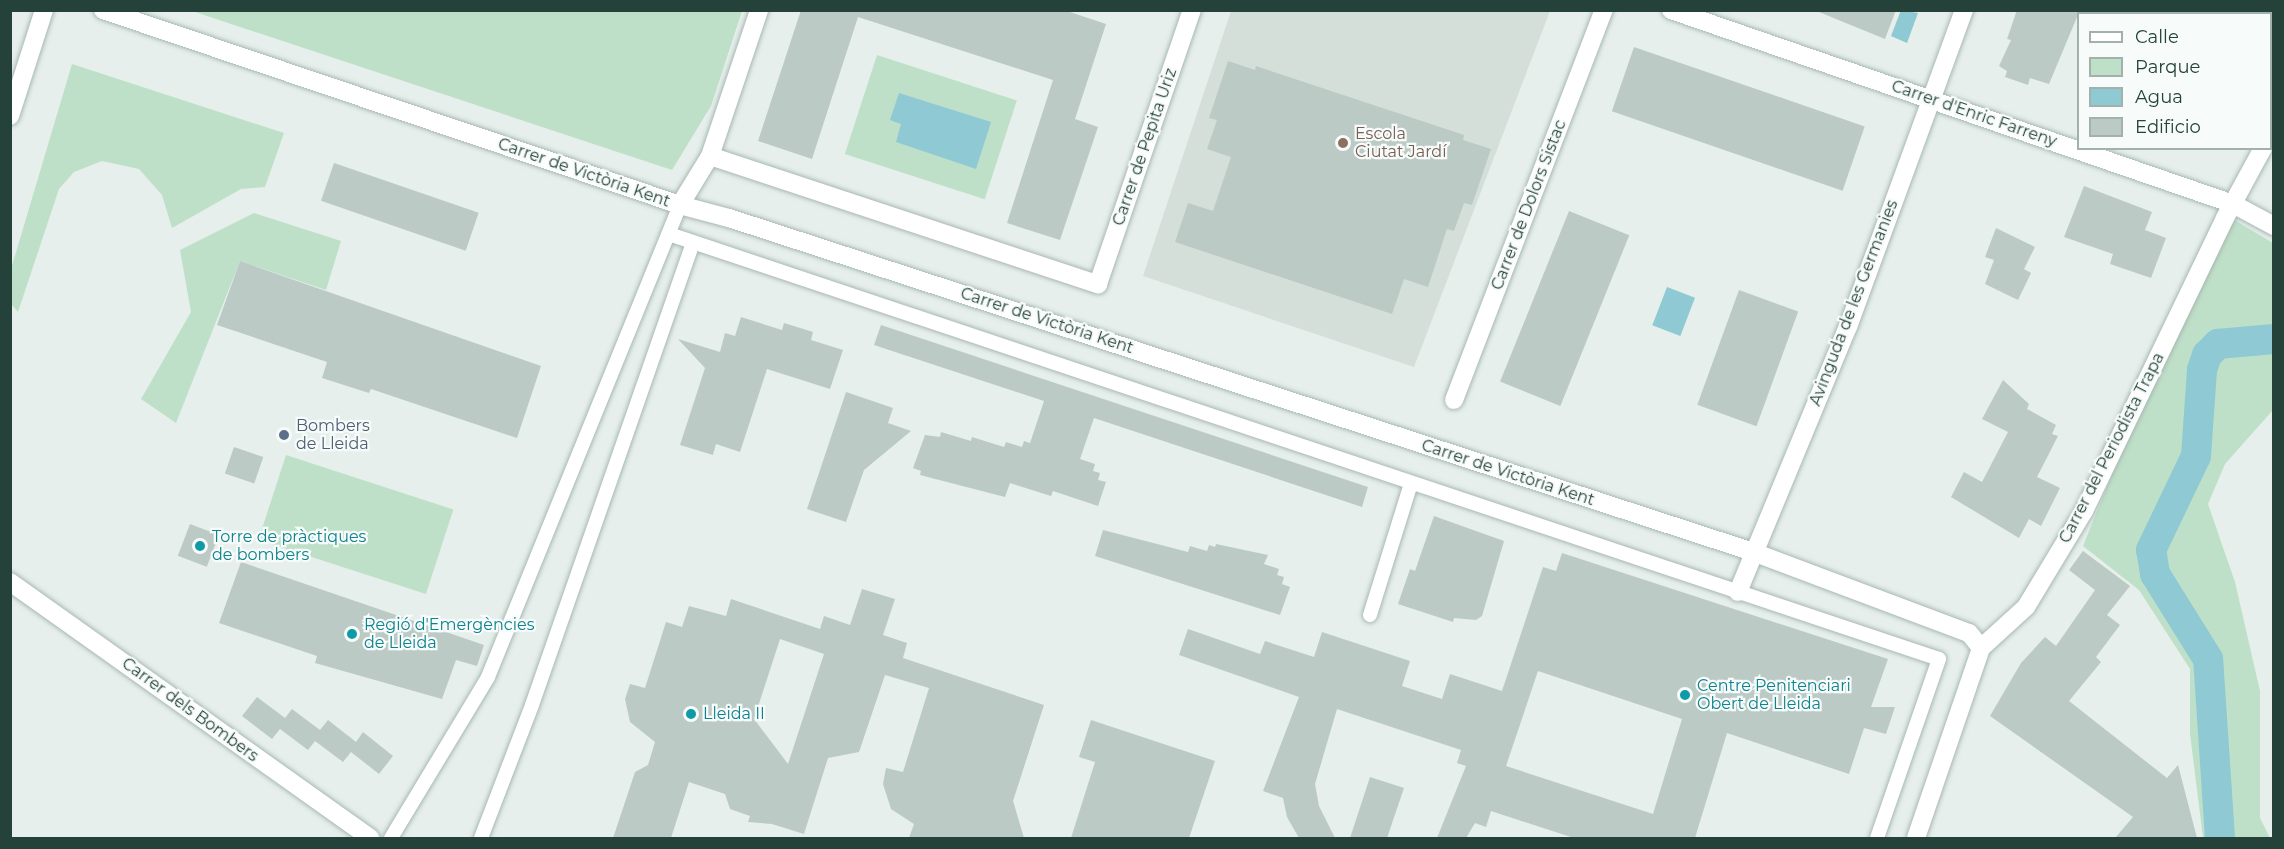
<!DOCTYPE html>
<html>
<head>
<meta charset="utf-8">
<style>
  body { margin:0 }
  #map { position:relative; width:2284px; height:849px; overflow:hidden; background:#e6efeb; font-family:Montserrat,sans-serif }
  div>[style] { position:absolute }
  .built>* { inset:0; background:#d4dfda }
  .green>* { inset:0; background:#bfe0c8; transform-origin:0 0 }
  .water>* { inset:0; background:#8ec9d4; transform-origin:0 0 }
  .canal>* { height:30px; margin:-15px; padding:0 15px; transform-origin:15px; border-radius:15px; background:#8ec9d4 }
  .building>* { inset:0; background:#bbcac4; transform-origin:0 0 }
  .roads { filter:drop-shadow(0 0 2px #a8b8b2) drop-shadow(0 0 2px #a8b8b2) }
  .service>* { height:14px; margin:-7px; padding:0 7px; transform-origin:7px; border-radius:7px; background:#fff }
  .pedestrian>* { height:18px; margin:-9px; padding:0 9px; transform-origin:9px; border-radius:9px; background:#fff }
  .minor>* { height:18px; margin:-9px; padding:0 9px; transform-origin:9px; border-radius:9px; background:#fff }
  .dots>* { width:16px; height:16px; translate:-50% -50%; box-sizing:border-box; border:3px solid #f7fbf9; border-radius:50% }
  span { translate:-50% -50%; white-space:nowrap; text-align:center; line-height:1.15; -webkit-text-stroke:4.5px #f7fbf9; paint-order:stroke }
  .street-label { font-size:16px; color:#24423a }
  .education-label { font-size:16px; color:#785e54 }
  .left { translate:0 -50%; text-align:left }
  .service-label { font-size:16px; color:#4e5e75 }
  .culture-label { font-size:16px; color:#0d838f }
  .frame { position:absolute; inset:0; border:12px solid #24423a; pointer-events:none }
  .legend { position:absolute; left:2077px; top:12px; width:195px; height:138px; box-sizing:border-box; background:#f7fbf9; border:2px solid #a3b1ad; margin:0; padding:8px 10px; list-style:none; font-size:18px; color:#24423a }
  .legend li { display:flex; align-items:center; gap:12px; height:30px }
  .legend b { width:30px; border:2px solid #a3b1ad }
</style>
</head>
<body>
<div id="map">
  <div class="built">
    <i style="clip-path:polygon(1231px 11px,1550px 11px,1414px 367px,1143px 276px)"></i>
  </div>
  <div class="green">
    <i style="clip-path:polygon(192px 11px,742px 10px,742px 11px,711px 106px,672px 170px)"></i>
    <i style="left:877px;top:55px;width:147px;height:104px;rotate:18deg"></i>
    <i style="clip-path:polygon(72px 64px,284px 133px,265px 187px,241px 189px,172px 228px,162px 195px,139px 169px,102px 161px,74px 172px,59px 189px,18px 312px,11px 304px,11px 269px)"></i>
    <i style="clip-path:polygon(254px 213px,341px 241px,326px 290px,240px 261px,176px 423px,141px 399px,191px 312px,180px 250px)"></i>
    <i style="clip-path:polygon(2231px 218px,2273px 243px,2273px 410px,2225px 464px,2208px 504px,2235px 582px,2260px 691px,2260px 818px,2270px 838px,2203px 838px,2190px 734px,2190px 669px,2139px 590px,2083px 546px,2123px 447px)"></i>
    <i style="left:286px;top:455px;width:176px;height:89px;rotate:18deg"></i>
  </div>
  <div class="water">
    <i style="clip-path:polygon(1901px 10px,1918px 13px,1907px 43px,1891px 36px)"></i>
    <i style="clip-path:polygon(899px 93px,991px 122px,976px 169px,896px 142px,901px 124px,890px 120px)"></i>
    <i style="left:1667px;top:287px;width:30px;height:41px;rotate:21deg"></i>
  </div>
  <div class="canal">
    <i style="left:2220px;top:838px;width:179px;rotate:-93.8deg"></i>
    <i style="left:2208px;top:659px;width:100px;rotate:-121.9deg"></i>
    <i style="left:2155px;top:574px;width:24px;rotate:-99deg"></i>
    <i style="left:2151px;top:550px;width:104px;rotate:-64.4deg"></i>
    <i style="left:2196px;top:456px;width:86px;rotate:-86deg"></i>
    <i style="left:2202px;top:370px;width:16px;rotate:-72deg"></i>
    <i style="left:2207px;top:355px;width:16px;rotate:-45deg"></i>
    <i style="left:2218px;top:344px;width:56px;rotate:-5.1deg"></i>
  </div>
  <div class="building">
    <i style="clip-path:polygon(801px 10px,1064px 10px,1106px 24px,1075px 119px,1098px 127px,1060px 240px,1007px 223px,1053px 80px,858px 17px,812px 159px,758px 141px)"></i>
    <i style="clip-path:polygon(1814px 10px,1896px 10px,1885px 39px)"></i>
    <i style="clip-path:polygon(2017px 10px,2080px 10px,2049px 84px,2030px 78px,2028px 85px,2005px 77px,2007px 71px,1999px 66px,2011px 40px,2007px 39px)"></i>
    <i style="left:1634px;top:47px;width:244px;height:68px;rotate:19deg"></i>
    <i style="clip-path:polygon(1228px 61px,1255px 70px,1256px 66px,1464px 135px,1463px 140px,1491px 149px,1472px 205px,1464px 203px,1454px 231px,1447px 229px,1428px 287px,1404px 279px,1392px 314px,1175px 242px,1188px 203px,1213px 211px,1231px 157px,1207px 149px,1217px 120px,1209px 118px)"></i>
    <i style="left:334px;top:163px;width:153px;height:40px;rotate:19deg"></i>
    <i style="clip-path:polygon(2084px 186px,2152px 212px,2145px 230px,2166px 238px,2151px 278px,2110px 264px,2113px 254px,2064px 237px)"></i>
    <i style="left:1569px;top:211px;width:65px;height:184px;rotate:22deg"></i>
    <i style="clip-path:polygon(1996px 228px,2035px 247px,2024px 269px,2031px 273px,2018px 300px,1985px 284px,1994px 260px,1985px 257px)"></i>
    <i style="clip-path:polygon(240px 261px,541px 366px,517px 438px,371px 389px,369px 393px,322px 378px,327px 362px,217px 325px)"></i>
    <i style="left:1739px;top:290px;width:63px;height:122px;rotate:20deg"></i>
    <i style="clip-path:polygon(741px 317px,782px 330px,784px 323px,813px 332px,811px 340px,843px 350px,830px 389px,767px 369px,740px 452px,716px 444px,713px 455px,680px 445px,705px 368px,678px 339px,720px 352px,725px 333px,735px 336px)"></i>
    <i style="clip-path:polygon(881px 325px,1368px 487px,1362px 507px,1094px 418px,1080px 459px,1095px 464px,1093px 471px,1100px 473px,1098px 480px,1106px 482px,1098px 506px,1053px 491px,1051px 496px,1010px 483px,1005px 497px,920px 475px,921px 471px,913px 468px,925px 435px,940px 437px,941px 432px,971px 441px,972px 437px,1004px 447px,1006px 442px,1022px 447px,1024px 441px,1030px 443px,1044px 401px,874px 345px)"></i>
    <i style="clip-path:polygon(2003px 380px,2029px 404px,2027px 409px,2056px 425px,2052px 434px,2058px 436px,2037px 477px,2060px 488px,2041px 526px,2029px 519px,2019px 538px,1951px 497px,1964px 472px,1982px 482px,2008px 432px,1982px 419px)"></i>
    <i style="clip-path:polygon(846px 392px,893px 408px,888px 423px,911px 431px,864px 470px,846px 522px,807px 509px)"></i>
    <i style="left:234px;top:447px;width:31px;height:28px;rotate:19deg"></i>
    <i style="clip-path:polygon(1434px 516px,1504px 541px,1482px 616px,1476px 620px,1454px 618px,1453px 622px,1398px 604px,1410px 569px,1415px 571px)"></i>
    <i style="left:190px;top:524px;width:31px;height:34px;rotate:21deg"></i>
    <i style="clip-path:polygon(1103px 530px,1188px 552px,1190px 546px,1207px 551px,1209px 545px,1215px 547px,1216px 544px,1268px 555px,1264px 564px,1279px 569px,1277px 575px,1284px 577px,1282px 584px,1290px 587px,1280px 615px,1095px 556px)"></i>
    <i style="clip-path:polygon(2083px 551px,2130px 586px,2107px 615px,2120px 625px,2096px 657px,2101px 662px,2069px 701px,2167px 778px,2178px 765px,2197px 838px,2115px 838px,2133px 817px,1990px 716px,2021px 663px,2045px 637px,2056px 646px,2095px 590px,2069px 570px)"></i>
    <i style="clip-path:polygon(evenodd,1562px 553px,1888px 659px,1871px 707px,1895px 707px,1886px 734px,1864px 728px,1849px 774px,1727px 733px,1695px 838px,1574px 838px,1491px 811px,1486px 827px,1475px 823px,1466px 838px,1437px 838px,1466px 766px,1457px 763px,1461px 750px,1337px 709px,1315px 784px,1319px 806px,1335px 838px,1299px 838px,1287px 817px,1283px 798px,1263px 791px,1299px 697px,1179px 655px,1188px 629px,1260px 654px,1265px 641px,1314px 657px,1322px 632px,1410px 661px,1402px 686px,1442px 699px,1450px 674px,1502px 691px,1543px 567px,1556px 571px,1562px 553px,1538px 671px,1682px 719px,1653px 814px,1506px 766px,1538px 671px)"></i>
    <i style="clip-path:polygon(241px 562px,484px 645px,477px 666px,456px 660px,442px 699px,315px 663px,317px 656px,219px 623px)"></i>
    <i style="clip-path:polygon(evenodd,862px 589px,895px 599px,883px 635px,907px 643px,903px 658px,1044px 705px,1013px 801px,1024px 838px,909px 838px,914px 824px,891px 809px,883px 784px,886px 768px,903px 772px,929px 688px,885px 675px,859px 752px,828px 758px,804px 834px,772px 824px,748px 822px,750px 816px,730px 809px,725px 794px,689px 782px,671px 838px,613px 838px,635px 772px,648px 765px,655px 742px,630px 722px,625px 699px,630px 684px,645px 688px,666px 622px,682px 627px,689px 606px,726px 616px,731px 599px,820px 629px,824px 616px,850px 625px,862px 589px,780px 639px,824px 654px,788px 764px,754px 719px,780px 639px)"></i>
    <i style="clip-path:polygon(257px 697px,285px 718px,292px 709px,320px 730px,328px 720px,356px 742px,363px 732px,393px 756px,379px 774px,351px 752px,343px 762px,315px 741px,308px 750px,280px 729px,272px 739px,242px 716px)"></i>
    <i style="clip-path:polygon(1091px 720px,1215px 761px,1189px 838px,1071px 838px,1095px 762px,1079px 757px)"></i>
    <i style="clip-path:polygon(1370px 777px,1404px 788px,1387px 838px,1350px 838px)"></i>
  </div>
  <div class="roads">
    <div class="service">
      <i style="left:669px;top:234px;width:1339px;rotate:18.5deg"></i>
      <i style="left:1939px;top:659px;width:189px;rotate:109.1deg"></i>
      <i style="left:1370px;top:615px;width:138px;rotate:-72.7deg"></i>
      <i style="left:391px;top:838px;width:188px;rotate:-58.9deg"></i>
      <i style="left:488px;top:677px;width:510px;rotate:-67.86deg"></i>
      <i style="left:481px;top:838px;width:142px;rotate:-69deg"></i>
      <i style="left:532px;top:705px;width:490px;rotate:-70.8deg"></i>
    </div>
    <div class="pedestrian">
      <i style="left:1454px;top:400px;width:418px;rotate:-69deg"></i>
    </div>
    <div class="minor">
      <i style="left:103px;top:10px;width:609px;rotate:18.67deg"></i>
      <i style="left:680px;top:205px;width:51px;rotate:14.9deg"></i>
      <i style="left:729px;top:218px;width:1077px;rotate:18.06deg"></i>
      <i style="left:1753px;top:552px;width:231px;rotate:20.6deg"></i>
      <i style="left:1969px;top:633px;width:19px;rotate:51deg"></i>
      <i style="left:1671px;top:10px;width:595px;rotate:19.04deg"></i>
      <i style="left:2233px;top:204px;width:47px;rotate:28.2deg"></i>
      <i style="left:10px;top:116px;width:111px;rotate:-72.2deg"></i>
      <i style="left:2270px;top:135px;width:7px;rotate:-56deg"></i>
      <i style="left:710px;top:156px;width:409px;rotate:18.3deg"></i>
      <i style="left:1098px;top:284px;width:290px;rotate:-71.1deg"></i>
      <i style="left:680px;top:205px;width:57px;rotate:-58.5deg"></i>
      <i style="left:710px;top:156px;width:154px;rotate:-71.4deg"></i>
      <i style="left:10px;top:582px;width:442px;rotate:35.4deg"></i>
      <i style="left:1738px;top:592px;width:287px;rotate:-67.5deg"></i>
      <i style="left:1848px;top:327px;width:338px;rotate:-69.9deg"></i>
      <i style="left:1916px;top:838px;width:201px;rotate:-71.1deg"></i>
      <i style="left:1981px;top:648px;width:61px;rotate:-42.3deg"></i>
      <i style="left:2026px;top:607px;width:112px;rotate:-58.9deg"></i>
      <i style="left:2084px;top:511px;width:325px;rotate:-64.3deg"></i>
      <i style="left:2225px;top:218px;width:80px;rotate:-61.5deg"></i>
    </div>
  </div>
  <div class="dots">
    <i style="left:1343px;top:143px;background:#8d6e63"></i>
    <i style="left:284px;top:435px;background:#5c6f8a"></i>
    <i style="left:200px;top:546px;background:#0f9aa8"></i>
    <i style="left:352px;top:634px;background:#0f9aa8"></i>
    <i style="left:1685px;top:695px;background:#0f9aa8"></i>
    <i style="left:691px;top:714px;background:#0f9aa8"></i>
  </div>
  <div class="street-label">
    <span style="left:1974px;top:114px;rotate:19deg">Carrer d'Enric Farreny</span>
    <span style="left:1145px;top:147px;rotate:-71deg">Carrer de Pepita Uriz</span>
    <span style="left:584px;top:173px;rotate:19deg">Carrer de Victòria Kent</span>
    <span style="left:1529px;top:205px;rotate:-69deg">Carrer de Dolors Sistac</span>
    <span style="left:1854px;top:303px;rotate:-69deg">Avinguda de les Germanies</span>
    <span style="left:1047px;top:321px;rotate:18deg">Carrer de Victòria Kent</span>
    <span style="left:2112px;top:448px;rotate:-63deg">Carrer del Periodista Trapa</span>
    <span style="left:1508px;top:473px;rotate:18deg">Carrer de Victòria Kent</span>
    <span style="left:190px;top:710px;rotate:36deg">Carrer dels Bombers</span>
  </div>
  <div class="education-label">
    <span class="left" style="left:1355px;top:143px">Escola<br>Ciutat Jardí</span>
  </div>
  <div class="service-label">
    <span class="left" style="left:296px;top:435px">Bombers<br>de Lleida</span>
  </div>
  <div class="culture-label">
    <span class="left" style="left:212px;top:546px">Torre de pràctiques<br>de bombers</span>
    <span class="left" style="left:364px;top:634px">Regió d'Emergències<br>de Lleida</span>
    <span class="left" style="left:1697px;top:695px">Centre Penitenciari<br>Obert de Lleida</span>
    <span class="left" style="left:703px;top:714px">Lleida II</span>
  </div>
  <div class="frame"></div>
  <ul class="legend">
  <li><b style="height:8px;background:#fff"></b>Calle</li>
  <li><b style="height:16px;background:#bfe0c8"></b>Parque</li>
  <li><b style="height:16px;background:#8ec9d4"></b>Agua</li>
  <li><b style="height:16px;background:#bbcac4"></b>Edificio</li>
  </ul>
</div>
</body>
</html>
